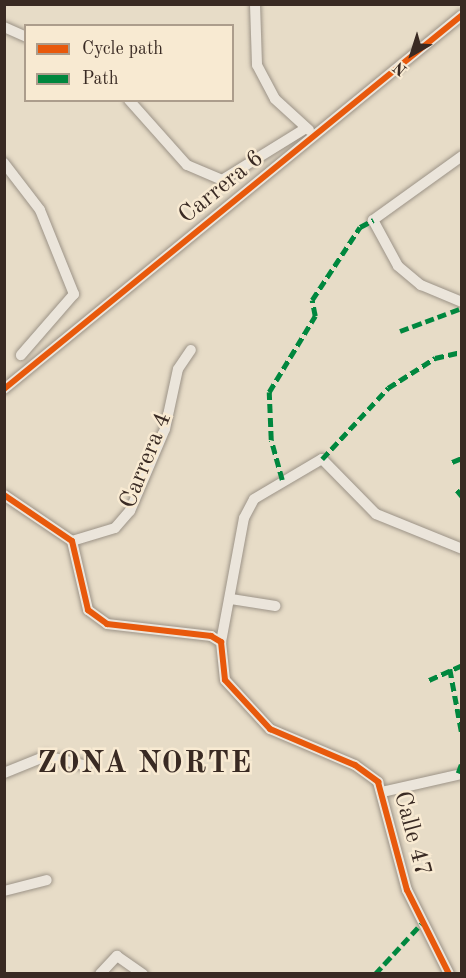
<!DOCTYPE html>
<html>
<head>
<meta charset="utf-8">
<style>
  body { margin:0 }
  #map { position:relative; width:466px; height:978px; overflow:hidden; background:#e7dcc7; font-family:"Old Standard TT",serif }
  div>[style] { position:absolute }
  .roads { filter:drop-shadow(0 0 2px #9c9387) drop-shadow(0 0 2px #9c9387) }
  .street>* { height:10px; margin:-5px; padding:0 5px; transform-origin:5px; border-radius:5px; background:#ebe5db }
  .quiet>* { height:4.5px; margin-top:-2.25px; transform-origin:0; background:repeating-linear-gradient(90deg,#00873e 0 9px,transparent 0 13.5px) }
  .cycleway>* { height:6px; margin:-3px; padding:0 3px; transform-origin:3px; border-radius:3px; background:#e8590c }
  span { translate:-50% -50%; white-space:nowrap; text-align:center; line-height:1.15; -webkit-text-stroke:5px #f8ead2; paint-order:stroke }
  .street-label { font-size:24px; color:#392a23 }
  .district-label { font-size:30px; color:#392a23; font-weight:700; letter-spacing:1.5px }
  .frame { position:absolute; inset:0; border:6px solid #392a23; pointer-events:none }
  .legend { position:absolute; left:24px; top:24px; width:210px; height:78px; box-sizing:border-box; background:#f8ead2; border:2px solid #ac9d8c; margin:0; padding:8px 10px; list-style:none; font-size:18px; color:#392a23 }
  .legend li { display:flex; align-items:center; gap:12px; height:30px }
  .legend b { width:30px; border:2px solid #ac9d8c }
  .north { position:absolute; left:382px; top:24px; width:60px; height:60px; -webkit-text-stroke:4px #f8ead2; paint-order:stroke; rotate:219deg; font-size:16px; font-weight:700; line-height:24px; text-align:center; color:#392a23 }
  .north::after { content:''; display:block; margin:auto; width:21px; height:27px; background:#392a23; clip-path:polygon(50% 0,100% 100%,50% 72%,0 100%) }
</style>
</head>
<body>
<div id="map">
  <div class="roads">
    <div class="street">
      <i style="left:255px;top:4px;width:61px;rotate:88.1deg"></i>
      <i style="left:257px;top:65px;width:38px;rotate:62deg"></i>
      <i style="left:275px;top:99px;width:46px;rotate:42.4deg"></i>
      <i style="left:4px;top:27px;width:24px;rotate:24deg"></i>
      <i style="left:129px;top:100px;width:87px;rotate:48.3deg"></i>
      <i style="left:187px;top:165px;width:38px;rotate:23deg"></i>
      <i style="left:222px;top:180px;width:95px;rotate:-31.7deg"></i>
      <i style="left:462px;top:156px;width:110px;rotate:144.3deg"></i>
      <i style="left:373px;top:220px;width:52px;rotate:61.5deg"></i>
      <i style="left:398px;top:266px;width:30px;rotate:40deg"></i>
      <i style="left:421px;top:285px;width:44px;rotate:22.5deg"></i>
      <i style="left:4px;top:163px;width:59px;rotate:52.5deg"></i>
      <i style="left:40px;top:210px;width:91px;rotate:68deg"></i>
      <i style="left:74px;top:294px;width:81px;rotate:131deg"></i>
      <i style="left:4px;top:389px;width:591px;rotate:-39.23deg"></i>
      <i style="left:4px;top:495px;width:82px;rotate:34.1deg"></i>
      <i style="left:72px;top:541px;width:71px;rotate:76.9deg"></i>
      <i style="left:88px;top:610px;width:24px;rotate:36deg"></i>
      <i style="left:107px;top:624px;width:105px;rotate:6.6deg"></i>
      <i style="left:211px;top:636px;width:12px;rotate:31deg"></i>
      <i style="left:221px;top:642px;width:38px;rotate:84deg"></i>
      <i style="left:225px;top:680px;width:67px;rotate:47.4deg"></i>
      <i style="left:270px;top:729px;width:92px;rotate:23deg"></i>
      <i style="left:355px;top:765px;width:29px;rotate:36deg"></i>
      <i style="left:378px;top:782px;width:112px;rotate:75deg"></i>
      <i style="left:407px;top:890px;width:94px;rotate:63.4deg"></i>
      <i style="left:72px;top:541px;width:45px;rotate:-16.8deg"></i>
      <i style="left:115px;top:528px;width:23px;rotate:-49deg"></i>
      <i style="left:130px;top:511px;width:89px;rotate:-66.9deg"></i>
      <i style="left:165px;top:429px;width:61px;rotate:-77.8deg"></i>
      <i style="left:178px;top:369px;width:23px;rotate:-56deg"></i>
      <i style="left:231px;top:599px;width:45px;rotate:9deg"></i>
      <i style="left:221px;top:642px;width:126px;rotate:-79.5deg"></i>
      <i style="left:244px;top:518px;width:21px;rotate:-62deg"></i>
      <i style="left:254px;top:499px;width:79px;rotate:-30.5deg"></i>
      <i style="left:322px;top:459px;width:77px;rotate:45.5deg"></i>
      <i style="left:376px;top:514px;width:93px;rotate:22.1deg"></i>
      <i style="left:4px;top:773px;width:45px;rotate:-22deg"></i>
      <i style="left:46px;top:756px;width:42px;rotate:13.7deg"></i>
      <i style="left:382px;top:792px;width:82px;rotate:-12.7deg"></i>
      <i style="left:4px;top:891px;width:44px;rotate:-14.3deg"></i>
      <i style="left:100px;top:974px;width:25px;rotate:-47deg"></i>
      <i style="left:117px;top:956px;width:32px;rotate:35deg"></i>
    </div>
  </div>
  <div class="quiet">
    <i style="left:400px;top:331px;width:66px;rotate:-20.4deg"></i>
    <i style="left:322px;top:459px;width:97px;rotate:-47.1deg"></i>
    <i style="left:388px;top:388px;width:56px;rotate:-32.6deg"></i>
    <i style="left:435px;top:358px;width:28px;rotate:-13deg"></i>
    <i style="left:452px;top:462px;width:11px;rotate:-22deg"></i>
    <i style="left:282px;top:480px;width:41px;rotate:-105.4deg"></i>
    <i style="left:271px;top:440px;width:48px;rotate:-92.4deg"></i>
    <i style="left:269px;top:392px;width:89px;rotate:-58.8deg"></i>
    <i style="left:315px;top:316px;width:16px;rotate:-101deg"></i>
    <i style="left:312px;top:300px;width:87px;rotate:-56.7deg"></i>
    <i style="left:360px;top:227px;width:15px;rotate:-28deg"></i>
    <i style="left:457px;top:490px;width:8px;rotate:50deg"></i>
    <i style="left:450px;top:669px;width:66px;rotate:79.5deg"></i>
    <i style="left:429px;top:680px;width:36px;rotate:-24deg"></i>
    <i style="left:458px;top:773px;width:12px;rotate:-70deg"></i>
    <i style="left:375px;top:974px;width:68px;rotate:-47.4deg"></i>
  </div>
  <div class="cycleway">
    <i style="left:4px;top:389px;width:591px;rotate:-39.23deg"></i>
    <i style="left:4px;top:495px;width:82px;rotate:34.1deg"></i>
    <i style="left:72px;top:541px;width:71px;rotate:76.9deg"></i>
    <i style="left:88px;top:610px;width:24px;rotate:36deg"></i>
    <i style="left:107px;top:624px;width:105px;rotate:6.6deg"></i>
    <i style="left:211px;top:636px;width:12px;rotate:31deg"></i>
    <i style="left:221px;top:642px;width:38px;rotate:84deg"></i>
    <i style="left:225px;top:680px;width:67px;rotate:47.4deg"></i>
    <i style="left:270px;top:729px;width:92px;rotate:23deg"></i>
    <i style="left:355px;top:765px;width:29px;rotate:36deg"></i>
    <i style="left:378px;top:782px;width:112px;rotate:75deg"></i>
    <i style="left:407px;top:890px;width:94px;rotate:63.4deg"></i>
  </div>
  <div class="street-label">
    <span style="left:222px;top:188px;rotate:-39deg">Carrera 6</span>
    <span style="left:147px;top:461px;rotate:-68deg">Carrera 4</span>
    <span style="left:411px;top:834px;rotate:75deg">Calle 47</span>
  </div>
  <div class="district-label">
    <span style="left:145px;top:764px">ZONA NORTE</span>
  </div>
  <div class="frame"></div>
  <ul class="legend">
  <li><b style="height:8px;background:#e8590c"></b>Cycle path</li>
  <li><b style="height:8px;background:#00873e"></b>Path</li>
  </ul>
  <div class="north">N</div>
</div>
</body>
</html>
